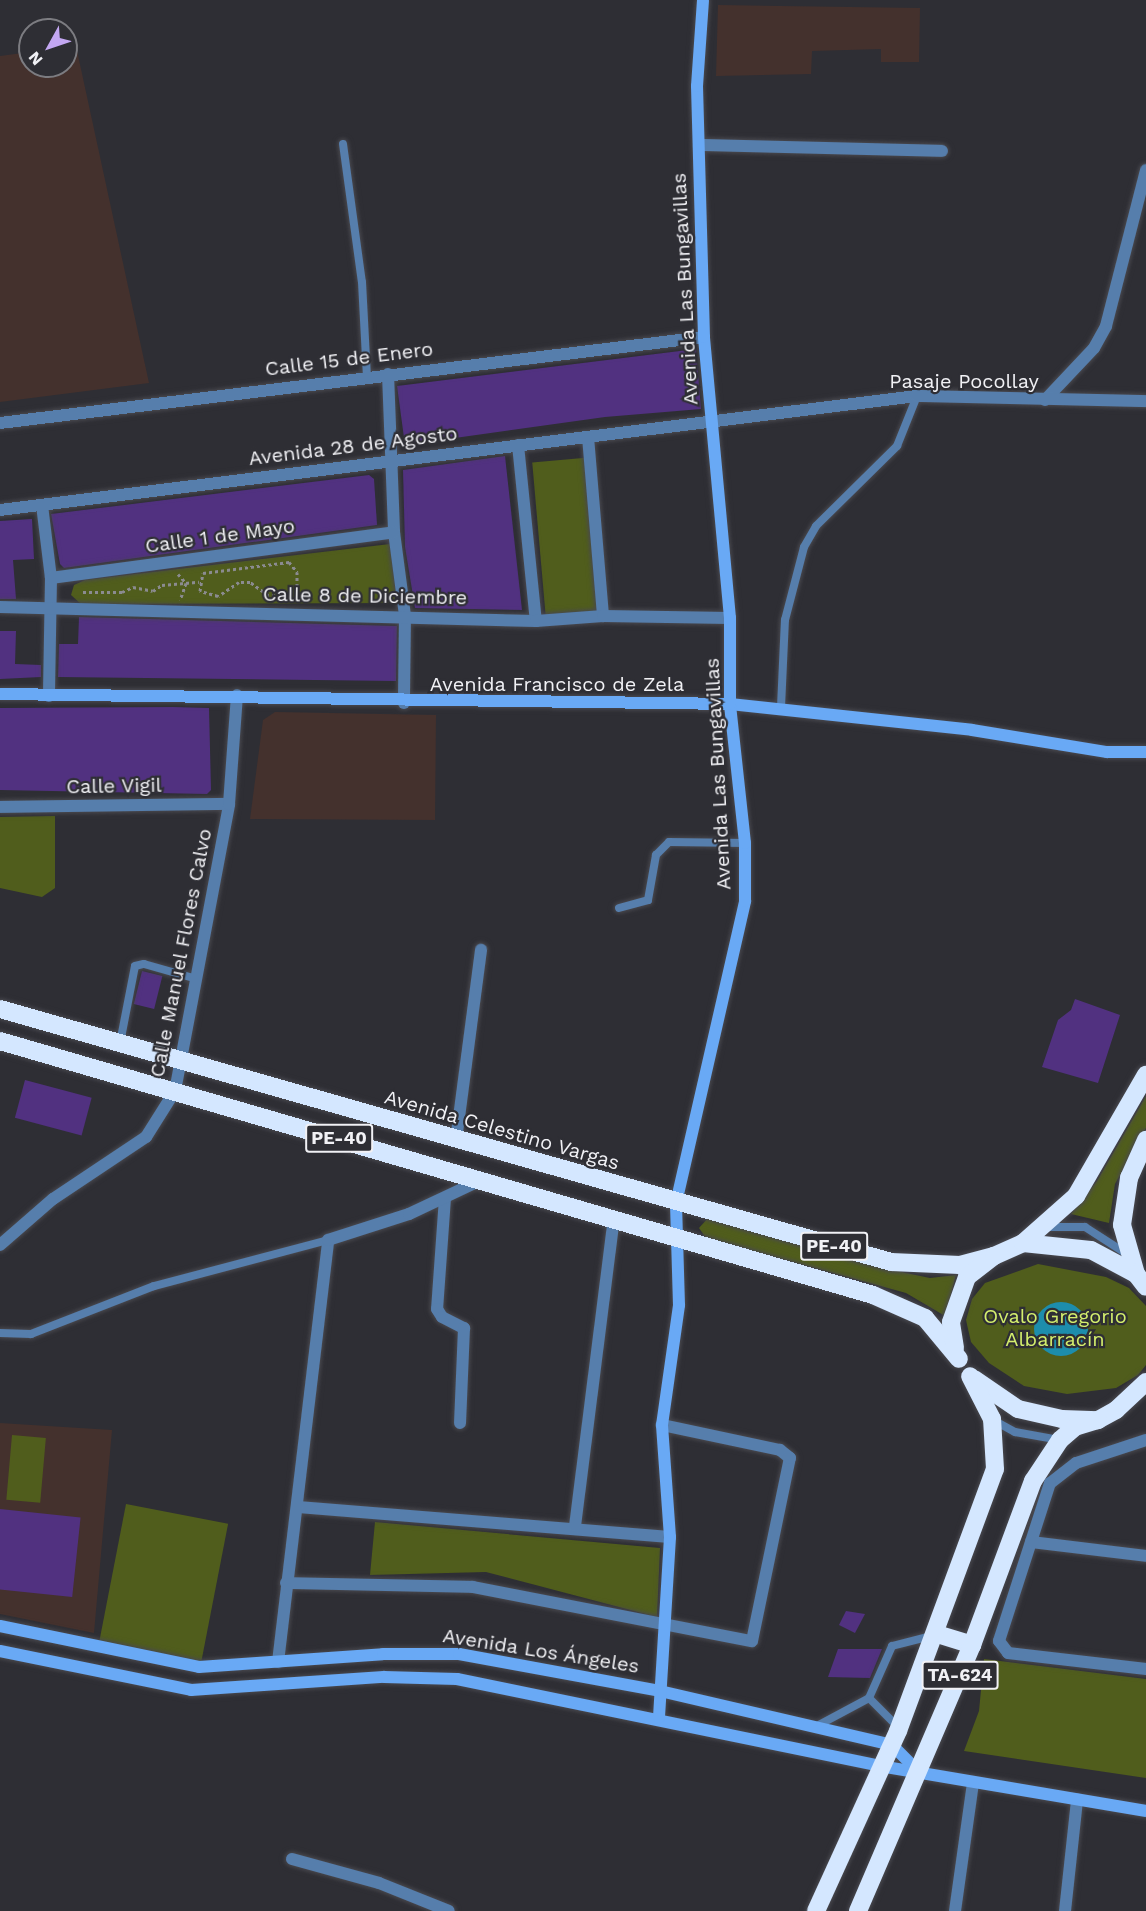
<!DOCTYPE html>
<html>
<head>
<meta charset="utf-8">
<style>
  body { margin:0 }
  #map { position:relative; width:1146px; height:1911px; overflow:hidden; background:#2e2e34; font-family:"Work Sans",sans-serif }
  div>[style] { position:absolute }
  .education>* { inset:0; background:#44312d }
  .green>* { inset:0; background:#505d1c; transform-origin:0 0 }
  .water>* { inset:0; background:#1d8dac }
  .round { border-radius:50% }
  .building>* { inset:0; background:#513180; transform-origin:0 0 }
  .path>* { height:3px; margin-top:-1.5px; transform-origin:0; background:repeating-linear-gradient(90deg,#8b8b90 0 3px,transparent 0 6px) }
  .roads { filter:drop-shadow(0 0 2px #49494f) drop-shadow(0 0 2px #49494f) }
  .lane>* { height:8px; margin:-4px; padding:0 4px; transform-origin:4px; border-radius:4px; background:#567eac }
  .street>* { height:12px; margin:-6px; padding:0 6px; transform-origin:6px; border-radius:6px; background:#567eac }
  .secondary>* { height:12px; margin:-6px; padding:0 6px; transform-origin:6px; border-radius:6px; background:#69a9f5 }
  .highway>* { height:18px; margin:-9px; padding:0 9px; transform-origin:9px; border-radius:9px; background:#d4e7ff }
  span { translate:-50% -50%; white-space:nowrap; text-align:center; line-height:1.15; -webkit-text-stroke:4.5px #2e2e34; paint-order:stroke }
  .shield-label span { padding:2px 4px; background:#2e2e34; border:2px solid; border-radius:4px; -webkit-text-stroke-width:0 }
  .shield-label { font-size:18px; color:#f1f1f5; font-weight:700 }
  .street-label { font-size:20px; color:#f1f1f5 }
  .park-label { font-size:20px; color:#d4ef6d }
  .north { position:absolute; left:18px; top:18px; width:60px; height:60px; box-sizing:border-box; background:#2e2e34; border:2px solid #7c7c81; border-radius:50%; rotate:230deg; font-size:16px; font-weight:700; line-height:24px; text-align:center; color:#f1f1f5 }
  .north::after { content:''; display:block; margin:auto; width:21px; height:27px; background:#c3a7f2; clip-path:polygon(50% 0,100% 100%,50% 72%,0 100%) }
</style>
</head>
<body>
<div id="map">
  <div class="education">
    <i style="clip-path:polygon(718px 5px,920px 8px,919px 62px,881px 62px,881px 49px,812px 51px,811px 74px,716px 76px)"></i>
    <i style="clip-path:polygon(76px 46px,149px 383px,0 402px,0 56px,30px 52px,30px 66px,66px 66px,66px 47px)"></i>
    <i style="clip-path:polygon(275px 712px,436px 715px,435px 820px,250px 819px,263px 720px)"></i>
    <i style="clip-path:polygon(0 1423px,112px 1430px,94px 1633px,0 1614px)"></i>
  </div>
  <div class="green">
    <i style="left:594px;top:457px;width:157px;height:62px;rotate:85deg"></i>
    <i style="clip-path:polygon(390px 544px,397px 603px,81px 604px,71px 595px,74px 585px,85px 580px)"></i>
    <i style="clip-path:polygon(55px 816px,55px 888px,42px 897px,0 888px,0 817px)"></i>
    <i style="clip-path:polygon(1146px 1096px,1146px 1128px,1115px 1184px,1109px 1223px,1071px 1214px,1097px 1181px)"></i>
    <i style="clip-path:polygon(708px 1218px,906px 1273px,930px 1278px,956px 1275px,945px 1316px,906px 1293px,706px 1238px,699px 1228px)"></i>
    <i style="clip-path:polygon(1038px 1264px,1106px 1277px,1129px 1288px,1146px 1306px,1146px 1365px,1138px 1375px,1116px 1388px,1067px 1394px,1024px 1386px,989px 1363px,971px 1342px,966px 1320px,972px 1299px,985px 1283px)"></i>
    <i style="left:12px;top:1435px;width:34px;height:65px;rotate:5deg"></i>
    <i style="left:126px;top:1504px;width:104px;height:141px;rotate:11deg"></i>
    <i style="clip-path:polygon(375px 1522px,660px 1548px,657px 1617px,486px 1572px,370px 1575px)"></i>
    <i style="clip-path:polygon(984px 1659px,1146px 1679px,1146px 1778px,964px 1751px,979px 1711px)"></i>
  </div>
  <div class="water">
    <i class="round" style="left:1034px;top:1302px;width:54px;height:54px"></i>
  </div>
  <div class="building">
    <i style="clip-path:polygon(696px 349px,701px 409px,605px 417px,405px 445px,397px 386px)"></i>
    <i style="clip-path:polygon(505px 456px,522px 610px,415px 608px,405px 547px,403px 470px)"></i>
    <i style="clip-path:polygon(369px 475px,374px 479px,377px 525px,64px 568px,60px 564px,51px 514px)"></i>
    <i style="clip-path:polygon(32px 519px,34px 559px,13px 560px,16px 599px,0 599px,0 521px)"></i>
    <i style="clip-path:polygon(79px 617px,397px 626px,396px 681px,58px 677px,59px 644px,78px 644px)"></i>
    <i style="clip-path:polygon(0 631px,16px 631px,15px 664px,41px 665px,41px 677px,0 679px)"></i>
    <i style="clip-path:polygon(173px 707px,209px 708px,211px 790px,207px 794px,0 790px,0 708px)"></i>
    <i style="left:142px;top:971px;width:21px;height:34px;rotate:14deg"></i>
    <i style="clip-path:polygon(1075px 999px,1120px 1015px,1098px 1083px,1042px 1067px,1058px 1020px,1071px 1010px)"></i>
    <i style="left:25px;top:1080px;width:69px;height:39px;rotate:15deg"></i>
    <i style="left:0;top:1509px;width:81px;height:80px;rotate:6deg"></i>
    <i style="clip-path:polygon(846px 1611px,865px 1614px,855px 1633px,839px 1625px)"></i>
    <i style="clip-path:polygon(838px 1649px,882px 1649px,870px 1678px,828px 1677px)"></i>
  </div>
  <div class="path">
    <i style="left:289px;top:562px;width:13px;rotate:51deg"></i>
    <i style="left:297px;top:572px;width:15px;rotate:90deg"></i>
    <i style="left:297px;top:587px;width:13px;rotate:138deg"></i>
    <i style="left:287px;top:596px;width:19px;rotate:-177deg"></i>
    <i style="left:268px;top:595px;width:22px;rotate:-144deg"></i>
    <i style="left:250px;top:582px;width:11px;rotate:180deg"></i>
    <i style="left:239px;top:582px;width:25px;rotate:146deg"></i>
    <i style="left:218px;top:596px;width:19px;rotate:-164deg"></i>
    <i style="left:200px;top:591px;width:18px;rotate:-81deg"></i>
    <i style="left:203px;top:573px;width:87px;rotate:-7.3deg"></i>
    <i style="left:178px;top:574px;width:12px;rotate:48deg"></i>
    <i style="left:186px;top:583px;width:18px;rotate:109deg"></i>
    <i style="left:83px;top:592px;width:39px"></i>
    <i style="left:122px;top:592px;width:12px;rotate:-24deg"></i>
    <i style="left:133px;top:587px;width:20px;rotate:11deg"></i>
    <i style="left:153px;top:591px;width:11px;rotate:-34deg"></i>
    <i style="left:162px;top:585px;width:37px;rotate:-5deg"></i>
  </div>
  <div class="roads">
    <div class="lane">
      <i style="left:343px;top:144px;width:139px;rotate:82.2deg"></i>
      <i style="left:362px;top:282px;width:95px;rotate:87deg"></i>
      <i style="left:781px;top:707px;width:87px;rotate:-87.4deg"></i>
      <i style="left:785px;top:620px;width:75px;rotate:-75.4deg"></i>
      <i style="left:804px;top:547px;width:24px;rotate:-60deg"></i>
      <i style="left:816px;top:526px;width:114px;rotate:-44.6deg"></i>
      <i style="left:897px;top:446px;width:54px;rotate:-68.2deg"></i>
      <i style="left:619px;top:908px;width:30px;rotate:-15deg"></i>
      <i style="left:648px;top:900px;width:46px;rotate:-79.9deg"></i>
      <i style="left:656px;top:855px;width:18px;rotate:-45deg"></i>
      <i style="left:669px;top:842px;width:76px;rotate:0.8deg"></i>
      <i style="left:120px;top:1043px;width:78px;rotate:-79deg"></i>
      <i style="left:135px;top:966px;width:9px;rotate:-13deg"></i>
      <i style="left:144px;top:964px;width:55px;rotate:15.8deg"></i>
      <i style="left:1046px;top:1227px;width:39px"></i>
      <i style="left:1085px;top:1227px;width:50px;rotate:32.7deg"></i>
      <i style="left:0;top:1333px;width:31px;rotate:2deg"></i>
      <i style="left:31px;top:1334px;width:132px;rotate:-21.3deg"></i>
      <i style="left:154px;top:1286px;width:180px;rotate:-14.8deg"></i>
      <i style="left:993px;top:1420px;width:25px;rotate:29deg"></i>
      <i style="left:1015px;top:1432px;width:46px;rotate:10.1deg"></i>
      <i style="left:869px;top:1698px;width:41px;rotate:45deg"></i>
      <i style="left:815px;top:1727px;width:61px;rotate:-28.2deg"></i>
      <i style="left:869px;top:1698px;width:57px;rotate:-66.1deg"></i>
      <i style="left:892px;top:1646px;width:40px;rotate:-14.4deg"></i>
    </div>
    <div class="street">
      <i style="left:699px;top:145px;width:243px;rotate:1.4deg"></i>
      <i style="left:388px;top:374px;width:158px;rotate:87.8deg"></i>
      <i style="left:394px;top:532px;width:84px;rotate:82.5deg"></i>
      <i style="left:405px;top:615px;width:88px;rotate:90.7deg"></i>
      <i style="left:1045px;top:400px;width:71px;rotate:-46.7deg"></i>
      <i style="left:1094px;top:348px;width:25px;rotate:-61deg"></i>
      <i style="left:1106px;top:326px;width:161px;rotate:-75.6deg"></i>
      <i style="left:0;top:423px;width:709px;rotate:-6.96deg"></i>
      <i style="left:588px;top:437px;width:180px;rotate:85.2deg"></i>
      <i style="left:518px;top:445px;width:177px;rotate:84.2deg"></i>
      <i style="left:42px;top:505px;width:74px;rotate:83deg"></i>
      <i style="left:51px;top:578px;width:118px;rotate:91deg"></i>
      <i style="left:0;top:510px;width:924px;rotate:-7.09deg"></i>
      <i style="left:917px;top:396px;width:229px;rotate:1.3deg"></i>
      <i style="left:51px;top:578px;width:346px;rotate:-7.6deg"></i>
      <i style="left:0;top:607px;width:536px;rotate:1.5deg"></i>
      <i style="left:536px;top:621px;width:67px;rotate:-4.3deg"></i>
      <i style="left:603px;top:616px;width:127px;rotate:0.9deg"></i>
      <i style="left:0;top:807px;width:229px;rotate:-0.8deg"></i>
      <i style="left:456px;top:1140px;width:192px;rotate:-82.5deg"></i>
      <i style="left:445px;top:1198px;width:111px;rotate:94.1deg"></i>
      <i style="left:437px;top:1309px;width:9px;rotate:58deg"></i>
      <i style="left:442px;top:1317px;width:25px;rotate:27deg"></i>
      <i style="left:464px;top:1328px;width:95px;rotate:92.4deg"></i>
      <i style="left:0;top:1245px;width:70px;rotate:-41deg"></i>
      <i style="left:53px;top:1199px;width:112px;rotate:-33.7deg"></i>
      <i style="left:146px;top:1137px;width:54px;rotate:-57.8deg"></i>
      <i style="left:175px;top:1091px;width:292px;rotate:-79.3deg"></i>
      <i style="left:229px;top:804px;width:109px;rotate:-85.8deg"></i>
      <i style="left:1146px;top:1440px;width:74px;rotate:161.8deg"></i>
      <i style="left:1076px;top:1463px;width:33px;rotate:142deg"></i>
      <i style="left:1050px;top:1483px;width:166px;rotate:107.9deg"></i>
      <i style="left:999px;top:1641px;width:15px;rotate:53deg"></i>
      <i style="left:1008px;top:1653px;width:139px;rotate:6.6deg"></i>
      <i style="left:298px;top:1507px;width:373px;rotate:4.6deg"></i>
      <i style="left:575px;top:1526px;width:311px;rotate:-82.8deg"></i>
      <i style="left:1031px;top:1542px;width:116px;rotate:6.9deg"></i>
      <i style="left:286px;top:1583px;width:187px;rotate:1.2deg"></i>
      <i style="left:473px;top:1587px;width:284px;rotate:11deg"></i>
      <i style="left:752px;top:1641px;width:187px;rotate:-78.3deg"></i>
      <i style="left:790px;top:1458px;width:13px;rotate:-141deg"></i>
      <i style="left:780px;top:1450px;width:121px;rotate:-168deg"></i>
      <i style="left:278px;top:1662px;width:425px;rotate:-83.2deg"></i>
      <i style="left:328px;top:1240px;width:85px;rotate:-17.8deg"></i>
      <i style="left:409px;top:1214px;width:80px;rotate:-25.3deg"></i>
      <i style="left:292px;top:1859px;width:90px;rotate:15.4deg"></i>
      <i style="left:379px;top:1883px;width:75px;rotate:21.8deg"></i>
      <i style="left:955px;top:1911px;width:129px;rotate:-82deg"></i>
      <i style="left:1065px;top:1911px;width:112px;rotate:-83.8deg"></i>
    </div>
    <div class="secondary">
      <i style="left:0;top:694px;width:730px;rotate:0.78deg"></i>
      <i style="left:730px;top:704px;width:243px;rotate:6.1deg"></i>
      <i style="left:972px;top:730px;width:137px;rotate:9.3deg"></i>
      <i style="left:1107px;top:752px;width:39px"></i>
      <i style="left:0;top:1626px;width:203px;rotate:11.6deg"></i>
      <i style="left:199px;top:1667px;width:184px;rotate:-4deg"></i>
      <i style="left:383px;top:1654px;width:76px"></i>
      <i style="left:459px;top:1654px;width:204px;rotate:10.4deg"></i>
      <i style="left:660px;top:1691px;width:238px;rotate:13.1deg"></i>
      <i style="left:892px;top:1745px;width:38px;rotate:45deg"></i>
      <i style="left:0;top:1651px;width:195px;rotate:11.5deg"></i>
      <i style="left:191px;top:1690px;width:193px;rotate:-3.9deg"></i>
      <i style="left:384px;top:1677px;width:73px;rotate:1.6deg"></i>
      <i style="left:457px;top:1679px;width:432px;rotate:11.6deg"></i>
      <i style="left:880px;top:1766px;width:270px;rotate:9.6deg"></i>
      <i style="left:659px;top:1717px;width:180px;rotate:-86.5deg"></i>
      <i style="left:670px;top:1537px;width:112px;rotate:-94.1deg"></i>
      <i style="left:662px;top:1425px;width:121px;rotate:-81.9deg"></i>
      <i style="left:679px;top:1305px;width:102px;rotate:-91.7deg"></i>
      <i style="left:676px;top:1203px;width:310px;rotate:-77.1deg"></i>
      <i style="left:745px;top:901px;width:58px;rotate:-90deg"></i>
      <i style="left:745px;top:843px;width:140px;rotate:-96.2deg"></i>
      <i style="left:730px;top:704px;width:86px;rotate:-90deg"></i>
      <i style="left:730px;top:618px;width:282px;rotate:-95.3deg"></i>
      <i style="left:704px;top:337px;width:251px;rotate:-91.6deg"></i>
      <i style="left:697px;top:86px;width:86px;rotate:-86deg"></i>
    </div>
    <div class="highway">
      <i style="left:0;top:1009px;width:926px;rotate:15.85deg"></i>
      <i style="left:891px;top:1262px;width:69px;rotate:2.5deg"></i>
      <i style="left:960px;top:1265px;width:35px;rotate:-15deg"></i>
      <i style="left:0;top:1041px;width:909px;rotate:16.22deg"></i>
      <i style="left:873px;top:1295px;width:57px;rotate:23.9deg"></i>
      <i style="left:925px;top:1318px;width:53px;rotate:50.3deg"></i>
      <i style="left:1023px;top:1243px;width:71px;rotate:-41.6deg"></i>
      <i style="left:1076px;top:1196px;width:140px;rotate:-60deg"></i>
      <i style="left:1136px;top:1274px;width:51px;rotate:-105.9deg"></i>
      <i style="left:1122px;top:1225px;width:48px;rotate:-81.5deg"></i>
      <i style="left:1129px;top:1178px;width:42px;rotate:-65.9deg"></i>
      <i style="left:955px;top:1348px;width:26px;rotate:-99deg"></i>
      <i style="left:951px;top:1322px;width:48px;rotate:-70.4deg"></i>
      <i style="left:967px;top:1277px;width:34px;rotate:-38deg"></i>
      <i style="left:994px;top:1256px;width:32px;rotate:-24deg"></i>
      <i style="left:1023px;top:1243px;width:68px;rotate:5.9deg"></i>
      <i style="left:1091px;top:1250px;width:51px;rotate:28.1deg"></i>
      <i style="left:1136px;top:1274px;width:16px;rotate:52deg"></i>
      <i style="left:974px;top:1379px;width:53px;rotate:34.3deg"></i>
      <i style="left:1018px;top:1409px;width:45px;rotate:12.8deg"></i>
      <i style="left:1062px;top:1419px;width:36px;rotate:2deg"></i>
      <i style="left:1098px;top:1420px;width:21px;rotate:-29deg"></i>
      <i style="left:1116px;top:1410px;width:41px;rotate:-43deg"></i>
      <i style="left:937px;top:1634px;width:37px;rotate:17deg"></i>
      <i style="left:816px;top:1911px;width:198px;rotate:-65.5deg"></i>
      <i style="left:898px;top:1731px;width:279px;rotate:-69.7deg"></i>
      <i style="left:995px;top:1469px;width:50px;rotate:-93.4deg"></i>
      <i style="left:992px;top:1419px;width:48px;rotate:-117.1deg"></i>
      <i style="left:858px;top:1911px;width:289px;rotate:-66.8deg"></i>
      <i style="left:972px;top:1645px;width:175px;rotate:-69.6deg"></i>
      <i style="left:1033px;top:1481px;width:49px;rotate:-56.6deg"></i>
      <i style="left:1060px;top:1440px;width:20px;rotate:-41deg"></i>
      <i style="left:1075px;top:1427px;width:24px;rotate:-17deg"></i>
    </div>
  </div>
  <div class="shield-label">
    <span style="left:339px;top:1138px">PE-40</span>
    <span style="left:834px;top:1246px">PE-40</span>
    <span style="left:960px;top:1675px">TA-624</span>
  </div>
  <div class="street-label">
    <span style="left:685px;top:289px;rotate:-93deg">Avenida Las Bungavillas</span>
    <span style="left:349px;top:359px;rotate:-7deg">Calle 15 de Enero</span>
    <span style="left:964px;top:381px">Pasaje Pocollay</span>
    <span style="left:353px;top:446px;rotate:-7deg">Avenida 28 de Agosto</span>
    <span style="left:220px;top:536px;rotate:-8deg">Calle 1 de Mayo</span>
    <span style="left:365px;top:596px;rotate:1deg">Calle 8 de Diciembre</span>
    <span style="left:557px;top:684px">Avenida Francisco de Zela</span>
    <span style="left:718px;top:774px;rotate:-93deg">Avenida Las Bungavillas</span>
    <span style="left:114px;top:786px;rotate:-1deg">Calle Vigil</span>
    <span style="left:181px;top:953px;rotate:-79deg">Calle Manuel Flores Calvo</span>
    <span style="left:502px;top:1130px;rotate:16deg">Avenida Celestino Vargas</span>
    <span style="left:541px;top:1651px;rotate:9deg">Avenida Los Ángeles</span>
  </div>
  <div class="park-label">
    <span style="left:1055px;top:1328px">Ovalo Gregorio<br>Albarracín</span>
  </div>
  <div class="north">N</div>
</div>
</body>
</html>
